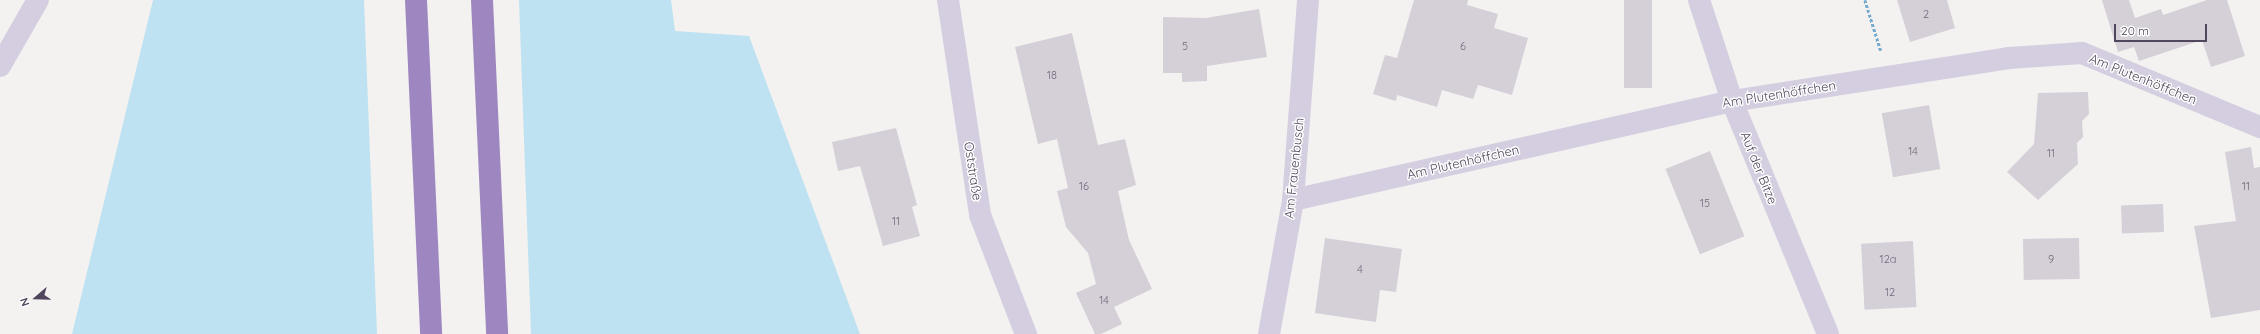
<!DOCTYPE html>
<html>
<head>
<meta charset="utf-8">
<style>
  body { margin:0 }
  #map { position:relative; width:2260px; height:334px; overflow:hidden; background:#f3f2f0; font-family:Quicksand,sans-serif }
  div>[style] { position:absolute }
  .green>* { inset:0; background:#bee2f1 }
  .building>* { inset:0; background:#d5cfd8; transform-origin:0 0 }
  .path>* { height:2.5px; margin-top:-1.25px; transform-origin:0; background:repeating-linear-gradient(90deg,#75abd0 0 3px,transparent 0 5px) }
  .minor>* { height:22px; margin:-11px; padding:0 11px; transform-origin:11px; border-radius:11px; background:#d4cee0 }
  .tertiary>* { height:22px; margin:-11px; padding:0 11px; transform-origin:11px; border-radius:11px; background:#d4cee0 }
  .motorway>* { height:22px; margin:-11px; padding:0 11px; transform-origin:11px; border-radius:11px; background:#9e87c0 }
  span { translate:-50% -50%; white-space:nowrap; text-align:center; line-height:1.15; -webkit-text-stroke:3px #fff; paint-order:stroke }
  .number-label { font-size:11px; color:#71697c }
  .number-label span { -webkit-text-stroke-width:0 }
  .street-label { font-size:13px; color:#50475e }
  .north { position:absolute; left:16px; top:278px; width:40px; height:40px; -webkit-text-stroke:3px #fff; paint-order:stroke; rotate:250deg; font-size:11px; font-weight:700; line-height:16px; text-align:center; color:#50475e }
  .north::after { content:''; display:block; margin:auto; width:14px; height:18px; background:#50475e; clip-path:polygon(50% 0,100% 100%,50% 72%,0 100%) }
  .scale { position:absolute; left:2114px; top:24px; width:93px; height:18px; box-sizing:border-box; border:2px solid #50475e; border-top:0; padding-left:5px; font-size:12px; line-height:14px; white-space:nowrap; color:#50475e; -webkit-text-stroke:3px #fff; paint-order:stroke }
</style>
</head>
<body>
<div id="map">
  <div class="green">
    <i style="clip-path:polygon(153px 0,364px 0,377px 334px,72px 334px)"></i>
    <i style="clip-path:polygon(519px 0,671px 0,675px 31px,749px 36px,860px 334px,531px 334px)"></i>
  </div>
  <div class="building">
    <i style="clip-path:polygon(1414px 0,1468px 0,1467px 5px,1498px 14px,1494px 28px,1528px 38px,1512px 95px,1478px 85px,1473px 99px,1442px 90px,1437px 107px,1397px 95px,1396px 101px,1373px 94px,1385px 55px,1397px 58px)"></i>
    <i style="left:1624px;top:0;width:28px;height:88px"></i>
    <i style="clip-path:polygon(1897px 0,1947px 0,1955px 28px,1910px 42px)"></i>
    <i style="clip-path:polygon(2102px 0,2129px 0,2135px 18px,2161px 9px,2163px 15px,2207px 0,2227px 0,2245px 56px,2211px 67px,2202px 40px,2139px 61px,2134px 47px,2118px 52px)"></i>
    <i style="clip-path:polygon(1259px 9px,1267px 57px,1207px 66px,1207px 81px,1182px 82px,1182px 73px,1163px 73px,1163px 17px,1206px 18px)"></i>
    <i style="clip-path:polygon(1072px 33px,1098px 145px,1125px 139px,1136px 185px,1118px 191px,1129px 240px,1152px 289px,1114px 307px,1122px 324px,1101px 334px,1095px 334px,1076px 293px,1096px 284px,1088px 253px,1066px 227px,1057px 191px,1068px 188px,1057px 139px,1038px 144px,1015px 47px)"></i>
    <i style="clip-path:polygon(2088px 92px,2089px 114px,2082px 121px,2083px 137px,2077px 143px,2078px 164px,2038px 200px,2007px 172px,2034px 144px,2038px 93px)"></i>
    <i style="left:1929px;top:105px;width:65px;height:48px;rotate:80deg"></i>
    <i style="clip-path:polygon(896px 128px,917px 205px,912px 207px,920px 236px,883px 246px,860px 166px,838px 171px,832px 142px)"></i>
    <i style="clip-path:polygon(2251px 147px,2254px 168px,2260px 167px,2260px 310px,2211px 318px,2194px 226px,2236px 221px,2225px 152px)"></i>
    <i style="left:1710px;top:151px;width:92px;height:48px;rotate:68deg"></i>
    <i style="left:2163px;top:204px;width:28px;height:42px;rotate:88deg"></i>
    <i style="clip-path:polygon(1325px 238px,1402px 249px,1396px 292px,1380px 290px,1376px 322px,1315px 313px)"></i>
    <i style="left:2079px;top:238px;width:41px;height:56px;rotate:89deg"></i>
    <i style="left:1913px;top:241px;width:66px;height:52px;rotate:87deg"></i>
  </div>
  <div class="path">
    <i style="left:1865px;top:0;width:53px;rotate:72.6deg"></i>
  </div>
  <div class="minor">
    <i style="left:1699px;top:0;width:106px;rotate:71.9deg"></i>
    <i style="left:1732px;top:101px;width:252px;rotate:67.6deg"></i>
    <i style="left:0;top:66px;width:76px;rotate:-60.1deg"></i>
    <i style="left:1293px;top:200px;width:450px;rotate:-12.7deg"></i>
    <i style="left:1732px;top:101px;width:280px;rotate:-8.8deg"></i>
    <i style="left:2009px;top:58px;width:73px;rotate:-3.9deg"></i>
    <i style="left:2082px;top:53px;width:193px;rotate:22.6deg"></i>
    <i style="left:1269px;top:334px;width:136px;rotate:-79.8deg"></i>
    <i style="left:1293px;top:200px;width:201px;rotate:-85.7deg"></i>
  </div>
  <div class="tertiary">
    <i style="left:948px;top:0;width:217px;rotate:81.5deg"></i>
    <i style="left:980px;top:215px;width:128px;rotate:68.9deg"></i>
  </div>
  <div class="motorway">
    <i style="left:416px;top:0;width:334px;rotate:87.4deg"></i>
    <i style="left:482px;top:0;width:334px;rotate:87.4deg"></i>
  </div>
  <div class="number-label">
    <span style="left:1926px;top:14px">2</span>
    <span style="left:1185px;top:46px">5</span>
    <span style="left:1463px;top:46px">6</span>
    <span style="left:1052px;top:75px">18</span>
    <span style="left:1913px;top:151px">14</span>
    <span style="left:2051px;top:153px">11</span>
    <span style="left:1084px;top:186px">16</span>
    <span style="left:2246px;top:186px">11</span>
    <span style="left:1705px;top:203px">15</span>
    <span style="left:896px;top:221px">11</span>
    <span style="left:1888px;top:259px">12a</span>
    <span style="left:2051px;top:259px">9</span>
    <span style="left:1360px;top:269px">4</span>
    <span style="left:1890px;top:292px">12</span>
    <span style="left:1104px;top:300px">14</span>
  </div>
  <div class="street-label">
    <span style="left:2143px;top:79px;rotate:22deg">Am Plutenhöffchen</span>
    <span style="left:1779px;top:94px;rotate:-9deg">Am Plutenhöffchen</span>
    <span style="left:1463px;top:162px;rotate:-13deg">Am Plutenhöffchen</span>
    <span style="left:1294px;top:168px;rotate:-84deg">Am Frauenbusch</span>
    <span style="left:1759px;top:168px;rotate:68deg">Auf der Bitze</span>
    <span style="left:973px;top:171px;rotate:81deg">Oststraße</span>
  </div>
  <div class="north">N</div>
  <div class="scale">20 m</div>
</div>
</body>
</html>
